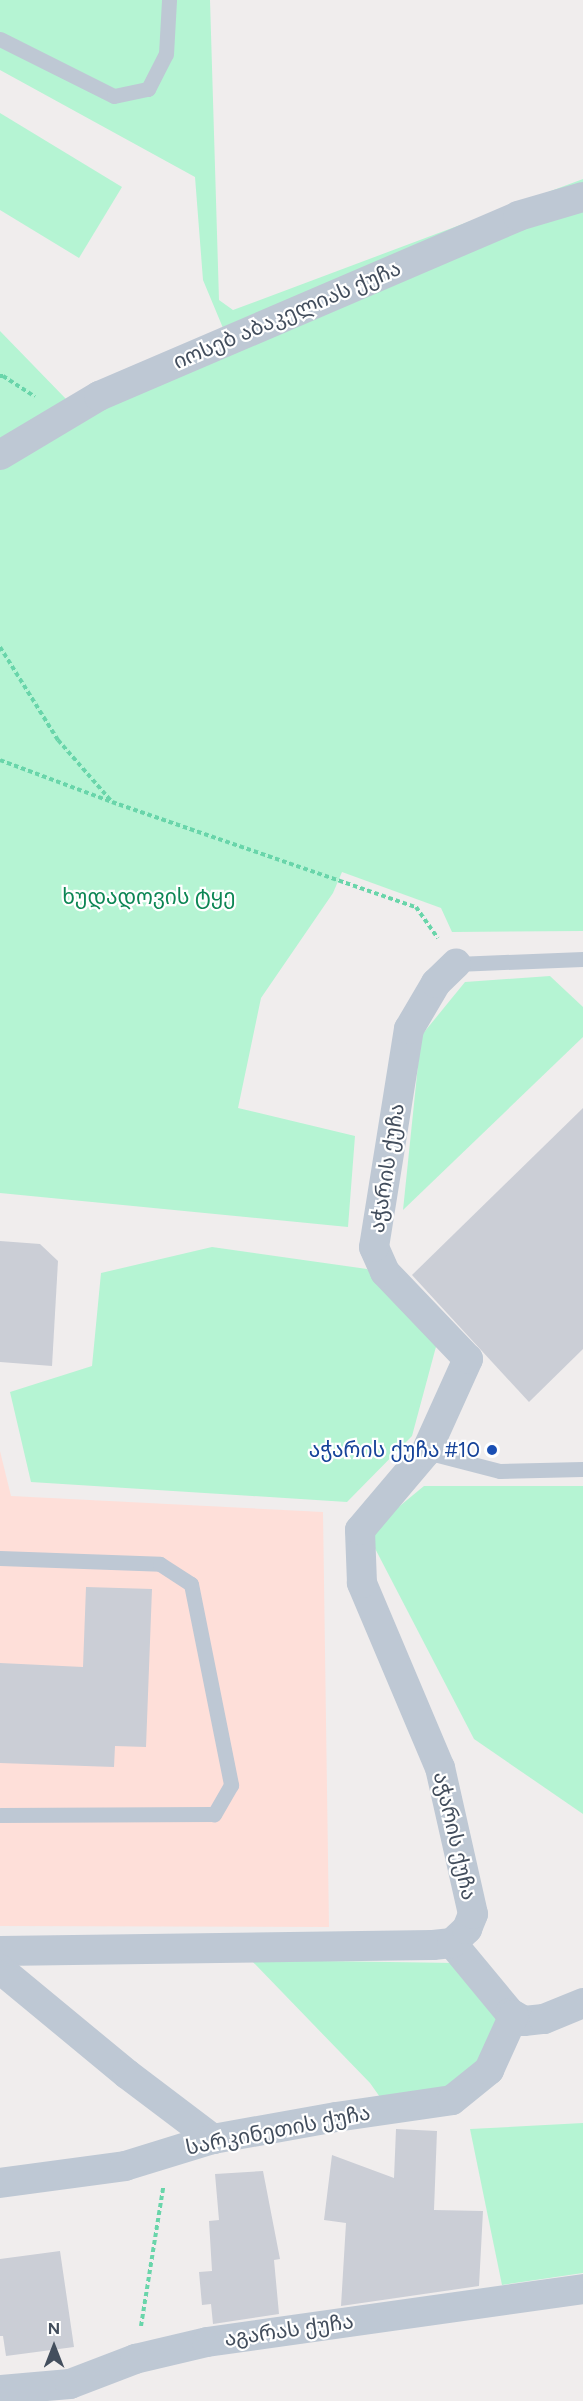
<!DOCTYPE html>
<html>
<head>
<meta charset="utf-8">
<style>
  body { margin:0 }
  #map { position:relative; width:583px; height:2401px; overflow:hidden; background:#f0eded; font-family:Figtree,"Noto Sans Georgian",sans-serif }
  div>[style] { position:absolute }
  .medical>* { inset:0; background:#fedfd9 }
  .green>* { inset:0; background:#b5f4d3 }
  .building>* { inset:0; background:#cbced6 }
  .path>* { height:4px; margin-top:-2px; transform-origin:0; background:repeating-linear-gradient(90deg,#69d5aa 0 4.5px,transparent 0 7.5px) }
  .service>* { height:15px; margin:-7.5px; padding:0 7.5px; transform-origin:7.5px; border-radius:7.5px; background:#bec8d4 }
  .minor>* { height:30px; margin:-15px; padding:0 15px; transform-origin:15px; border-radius:15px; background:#bec8d4 }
  .dots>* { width:16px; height:16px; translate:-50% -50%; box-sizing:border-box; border:3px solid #fff; border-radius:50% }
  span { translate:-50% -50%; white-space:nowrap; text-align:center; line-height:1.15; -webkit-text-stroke:4.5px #fff; paint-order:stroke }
  .street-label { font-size:21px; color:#434e5d }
  .park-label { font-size:21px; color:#0c8654 }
  .transit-label { font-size:21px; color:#164399 }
  .right { translate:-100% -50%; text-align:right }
  .north { position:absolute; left:24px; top:2317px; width:60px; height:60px; -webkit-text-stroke:4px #fff; paint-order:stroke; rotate:0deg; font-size:16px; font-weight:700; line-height:24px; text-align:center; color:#434e5d }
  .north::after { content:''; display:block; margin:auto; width:21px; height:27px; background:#434e5d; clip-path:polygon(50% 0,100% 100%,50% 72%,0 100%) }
</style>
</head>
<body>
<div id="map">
  <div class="medical">
    <i style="clip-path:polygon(0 1451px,11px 1496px,323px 1512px,329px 1927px,0 1926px)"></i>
  </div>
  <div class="green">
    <i style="clip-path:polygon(0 0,210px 0,219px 300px,233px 310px,583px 179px,583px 931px,452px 932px,441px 908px,342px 872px,333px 893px,261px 998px,238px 1108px,355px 1136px,348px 1227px,0 1193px,0 331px,66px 399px,223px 328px,203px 280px,195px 177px,0 70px)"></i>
    <i style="clip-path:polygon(0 113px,122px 187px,79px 258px,0 210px)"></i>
    <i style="clip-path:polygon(550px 976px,583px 1007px,583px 1037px,403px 1210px,421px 1036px,465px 982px)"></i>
    <i style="clip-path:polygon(212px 1247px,367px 1269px,437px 1343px,412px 1436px,347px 1502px,31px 1482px,10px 1392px,92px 1366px,101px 1273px)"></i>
    <i style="clip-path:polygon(424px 1486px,583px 1486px,583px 1814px,474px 1739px,367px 1533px)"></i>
    <i style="clip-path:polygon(251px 1960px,456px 1963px,504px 2024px,461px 2086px,382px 2100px,370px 2083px)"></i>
    <i style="clip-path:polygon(583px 2123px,583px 2273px,502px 2285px,470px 2129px)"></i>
  </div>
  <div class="building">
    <i style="clip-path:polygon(583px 1108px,583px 1349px,529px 1402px,412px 1275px)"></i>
    <i style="clip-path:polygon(0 1241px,40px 1244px,58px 1261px,52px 1366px,0 1362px)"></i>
    <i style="clip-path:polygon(86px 1587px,152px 1589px,146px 1747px,115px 1746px,114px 1767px,0 1763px,0 1663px,83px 1667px)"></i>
    <i style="clip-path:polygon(396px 2129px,437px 2131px,434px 2210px,483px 2211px,479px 2286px,341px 2306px,346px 2223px,324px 2220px,332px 2155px,394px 2178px)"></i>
    <i style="clip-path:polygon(263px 2171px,280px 2259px,274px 2260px,279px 2314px,213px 2324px,211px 2304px,202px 2305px,199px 2272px,212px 2271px,209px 2221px,219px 2220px,215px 2174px)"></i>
    <i style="clip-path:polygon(60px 2251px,74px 2347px,6px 2356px,3px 2336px,0 2336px,0 2259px)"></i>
  </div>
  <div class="path">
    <i style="left:0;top:376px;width:3px"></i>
    <i style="left:3px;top:376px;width:38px;rotate:33deg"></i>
    <i style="left:0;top:647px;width:110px;rotate:58.1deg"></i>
    <i style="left:58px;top:740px;width:82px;rotate:48.9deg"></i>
    <i style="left:112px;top:802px;width:322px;rotate:19.1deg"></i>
    <i style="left:416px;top:907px;width:38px;rotate:55deg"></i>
    <i style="left:0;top:760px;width:120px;rotate:20.6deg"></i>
    <i style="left:141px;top:2326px;width:140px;rotate:-80.9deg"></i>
  </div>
  <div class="service">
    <i style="left:0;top:39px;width:127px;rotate:26.6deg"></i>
    <i style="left:114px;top:96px;width:35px;rotate:-12deg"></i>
    <i style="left:148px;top:89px;width:39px;rotate:-63deg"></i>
    <i style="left:166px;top:54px;width:54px;rotate:-86.8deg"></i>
    <i style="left:456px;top:964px;width:127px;rotate:-2.3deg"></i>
    <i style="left:426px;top:1452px;width:76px;rotate:14.4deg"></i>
    <i style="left:500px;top:1471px;width:83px;rotate:-1.4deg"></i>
    <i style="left:0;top:1558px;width:160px;rotate:2.1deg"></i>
    <i style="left:160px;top:1564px;width:37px;rotate:33deg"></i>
    <i style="left:191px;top:1584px;width:205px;rotate:78.7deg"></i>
    <i style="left:231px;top:1785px;width:34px;rotate:120deg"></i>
    <i style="left:214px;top:1814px;width:214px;rotate:179.7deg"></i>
  </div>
  <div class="minor">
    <i style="left:0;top:455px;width:115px;rotate:-30.8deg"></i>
    <i style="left:99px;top:396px;width:456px;rotate:-23.2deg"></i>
    <i style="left:518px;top:216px;width:68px;rotate:-16.3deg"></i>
    <i style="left:452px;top:1943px;width:91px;rotate:50.4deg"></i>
    <i style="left:510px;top:2013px;width:16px;rotate:30deg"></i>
    <i style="left:524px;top:2021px;width:20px;rotate:-6deg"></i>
    <i style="left:544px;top:2019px;width:42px;rotate:-22.3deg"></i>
    <i style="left:0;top:1951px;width:433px;rotate:-0.8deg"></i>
    <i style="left:433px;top:1945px;width:19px;rotate:-6deg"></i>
    <i style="left:452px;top:1943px;width:21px;rotate:-43deg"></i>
    <i style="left:467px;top:1929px;width:16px;rotate:-68deg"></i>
    <i style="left:473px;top:1914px;width:150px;rotate:-102.7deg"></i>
    <i style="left:440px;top:1768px;width:201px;rotate:-112.9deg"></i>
    <i style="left:362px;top:1583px;width:53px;rotate:-92.2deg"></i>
    <i style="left:360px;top:1530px;width:102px;rotate:-49.8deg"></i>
    <i style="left:426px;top:1452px;width:102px;rotate:-65.7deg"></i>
    <i style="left:468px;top:1359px;width:120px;rotate:-133.7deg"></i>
    <i style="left:385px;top:1272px;width:27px;rotate:-114deg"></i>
    <i style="left:374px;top:1247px;width:221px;rotate:-80.9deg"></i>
    <i style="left:409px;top:1029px;width:53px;rotate:-59.6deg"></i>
    <i style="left:436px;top:983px;width:28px;rotate:-44deg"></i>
    <i style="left:0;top:1969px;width:165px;rotate:39.6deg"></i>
    <i style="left:127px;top:2074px;width:108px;rotate:37.1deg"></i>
    <i style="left:0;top:2183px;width:126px;rotate:-7.7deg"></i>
    <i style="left:125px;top:2166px;width:92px;rotate:-17.1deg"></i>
    <i style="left:213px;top:2139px;width:125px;rotate:-10.1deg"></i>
    <i style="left:336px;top:2117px;width:117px;rotate:-8.3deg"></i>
    <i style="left:452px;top:2100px;width:48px;rotate:-39deg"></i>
    <i style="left:489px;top:2070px;width:60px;rotate:-65.6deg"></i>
    <i style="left:0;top:2390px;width:70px;rotate:-4.9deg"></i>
    <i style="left:70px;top:2384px;width:70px;rotate:-21deg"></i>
    <i style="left:135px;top:2359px;width:74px;rotate:-13.3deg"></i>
    <i style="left:207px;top:2342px;width:380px;rotate:-8deg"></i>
  </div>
  <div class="dots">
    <i style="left:492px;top:1450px;background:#1a4fb4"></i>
  </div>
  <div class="street-label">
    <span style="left:287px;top:315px;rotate:-23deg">იოსებ აბაკელიას ქუჩა</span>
    <span style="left:387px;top:1168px;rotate:-81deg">აჭარის ქუჩა</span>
    <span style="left:455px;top:1836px;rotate:77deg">აჭარის ქუჩა</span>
    <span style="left:278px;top:2130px;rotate:-11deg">სარკინეთის ქუჩა</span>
    <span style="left:289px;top:2330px;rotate:-8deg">აგარას ქუჩა</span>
  </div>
  <div class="park-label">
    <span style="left:149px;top:897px">ხუდადოვის ტყე</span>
  </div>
  <div class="transit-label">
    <span class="right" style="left:480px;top:1450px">აჭარის ქუჩა #10</span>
  </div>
  <div class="north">N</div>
</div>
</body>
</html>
